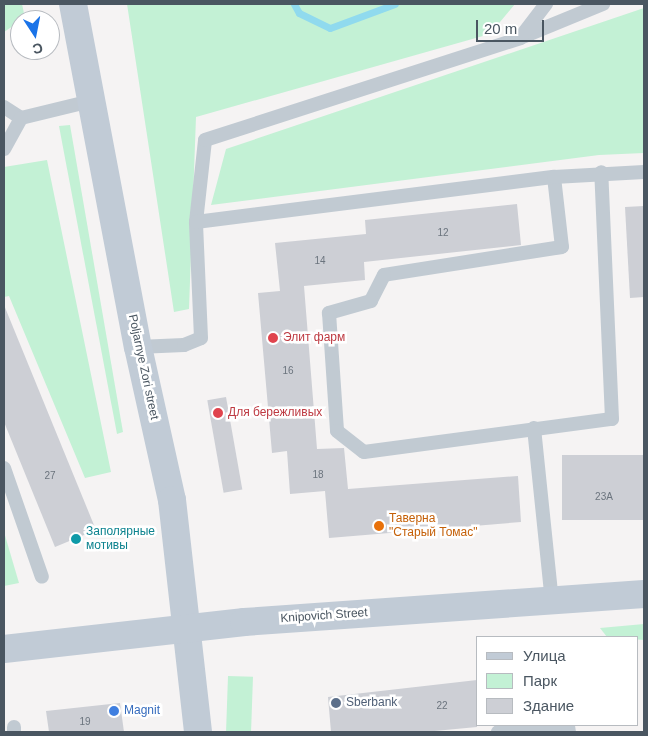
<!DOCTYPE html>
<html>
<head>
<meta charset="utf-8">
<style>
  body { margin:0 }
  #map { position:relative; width:648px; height:736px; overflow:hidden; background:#f5f3f3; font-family:Arial,sans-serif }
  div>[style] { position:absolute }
  .green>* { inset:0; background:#c3f1d5; transform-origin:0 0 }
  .stream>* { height:7px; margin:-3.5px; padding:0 3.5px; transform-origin:3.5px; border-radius:3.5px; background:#90daee }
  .building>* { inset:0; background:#cdcfd5; transform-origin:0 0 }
  .service>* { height:14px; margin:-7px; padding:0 7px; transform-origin:7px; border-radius:7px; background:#c1cad2 }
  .secondary>* { height:28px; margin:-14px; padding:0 14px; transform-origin:14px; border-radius:14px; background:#c1cbd6 }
  .dots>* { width:14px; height:14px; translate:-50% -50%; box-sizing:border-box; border:2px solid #fff; border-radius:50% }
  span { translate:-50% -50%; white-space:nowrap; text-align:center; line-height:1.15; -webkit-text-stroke:5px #fff; paint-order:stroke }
  .number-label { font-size:10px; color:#6b747e }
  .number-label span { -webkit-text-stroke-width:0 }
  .health-label { font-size:12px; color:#be3a42 }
  .left { translate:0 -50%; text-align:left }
  .street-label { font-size:12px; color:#4a5661 }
  .food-label { font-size:12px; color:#c56008 }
  .culture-label { font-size:12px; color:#0d838f }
  .service-label { font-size:12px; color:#4e5e75 }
  .shop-label { font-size:12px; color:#366cbe }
  .frame { position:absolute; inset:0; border:5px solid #4a5661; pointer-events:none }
  .legend { position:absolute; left:476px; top:636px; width:162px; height:90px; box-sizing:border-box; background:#fff; border:1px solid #b7bbc0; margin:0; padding:6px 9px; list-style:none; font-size:15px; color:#4a5661 }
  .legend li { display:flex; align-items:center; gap:10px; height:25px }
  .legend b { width:25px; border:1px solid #b7bbc0 }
  .north { position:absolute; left:10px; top:10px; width:50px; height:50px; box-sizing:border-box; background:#fff; border:1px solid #b7bbc0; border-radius:50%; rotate:169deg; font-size:14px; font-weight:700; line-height:20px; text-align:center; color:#4a5661 }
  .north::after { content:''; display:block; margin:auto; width:18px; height:22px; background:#1a73e8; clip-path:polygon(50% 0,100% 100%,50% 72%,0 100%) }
  .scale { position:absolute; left:476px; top:20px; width:68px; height:22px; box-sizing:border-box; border:2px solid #4a5661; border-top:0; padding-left:6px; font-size:15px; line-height:18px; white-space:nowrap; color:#4a5661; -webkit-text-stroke:4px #fff; paint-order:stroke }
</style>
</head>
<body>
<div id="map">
  <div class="green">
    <i style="clip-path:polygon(4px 4px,22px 4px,25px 18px,4px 32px)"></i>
    <i style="clip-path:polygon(127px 4px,515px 4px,490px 34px,196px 117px,189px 309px,174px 312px)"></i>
    <i style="clip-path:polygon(644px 8px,644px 153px,599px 155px,211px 205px,226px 149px)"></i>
    <i style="clip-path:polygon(70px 125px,123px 432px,117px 434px,59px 126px)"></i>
    <i style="clip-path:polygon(47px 160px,111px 472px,85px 478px,9px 296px,4px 297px,4px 167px)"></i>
    <i style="clip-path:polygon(4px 532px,19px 583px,4px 586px)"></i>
    <i style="clip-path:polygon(644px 624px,644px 640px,607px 637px,600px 628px)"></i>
    <i style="left:228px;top:676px;width:25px;height:56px;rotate:2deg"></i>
  </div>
  <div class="stream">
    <i style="left:294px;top:4px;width:10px;rotate:61deg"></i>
    <i style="left:299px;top:13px;width:34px;rotate:26deg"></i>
    <i style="left:330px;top:28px;width:69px;rotate:-20.3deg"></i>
  </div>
  <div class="building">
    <i style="clip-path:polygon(517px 204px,521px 245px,364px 262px,365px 280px,304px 286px,317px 449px,344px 448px,348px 489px,518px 476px,521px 522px,329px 538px,325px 491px,290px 494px,287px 451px,272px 453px,258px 293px,280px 291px,275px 243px,366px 234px,365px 220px)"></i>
    <i style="clip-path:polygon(644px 206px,644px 297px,630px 298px,625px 207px)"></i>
    <i style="clip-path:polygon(4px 305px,96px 530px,55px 547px,4px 422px)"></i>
    <i style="left:226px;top:397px;width:94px;height:19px;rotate:80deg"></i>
    <i style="left:644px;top:455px;width:65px;height:82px;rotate:90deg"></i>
    <i style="clip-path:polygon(477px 680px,477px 727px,424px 732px,331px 732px,328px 697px)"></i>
    <i style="clip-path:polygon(120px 703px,124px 732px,49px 732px,46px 711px)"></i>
  </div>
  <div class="service">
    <i style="left:520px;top:38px;width:90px;rotate:-22.3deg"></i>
    <i style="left:4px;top:107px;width:20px;rotate:33deg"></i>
    <i style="left:21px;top:118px;width:72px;rotate:-13.7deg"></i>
    <i style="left:4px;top:149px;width:35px;rotate:-61deg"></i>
    <i style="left:554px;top:177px;width:70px;rotate:83.5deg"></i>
    <i style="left:562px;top:247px;width:180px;rotate:171.1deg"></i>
    <i style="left:384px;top:275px;width:29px;rotate:117deg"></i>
    <i style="left:371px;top:301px;width:44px;rotate:164.1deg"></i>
    <i style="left:329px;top:313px;width:118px;rotate:86.1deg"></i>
    <i style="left:337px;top:431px;width:34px;rotate:38deg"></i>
    <i style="left:364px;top:452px;width:250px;rotate:-7.6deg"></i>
    <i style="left:612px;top:419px;width:247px;rotate:-92.5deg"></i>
    <i style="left:196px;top:222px;width:82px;rotate:-83.7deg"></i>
    <i style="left:205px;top:140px;width:331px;rotate:-17.9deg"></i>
    <i style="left:520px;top:38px;width:43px;rotate:-52.6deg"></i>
    <i style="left:138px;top:347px;width:46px;rotate:-2.5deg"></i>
    <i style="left:184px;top:345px;width:18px;rotate:-22deg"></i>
    <i style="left:201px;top:338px;width:116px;rotate:-92.5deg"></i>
    <i style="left:196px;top:222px;width:361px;rotate:-7.2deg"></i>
    <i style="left:554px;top:177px;width:90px;rotate:-3.2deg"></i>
    <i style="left:534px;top:428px;width:175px;rotate:84.1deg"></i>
    <i style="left:4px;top:468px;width:115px;rotate:70.8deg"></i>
    <i style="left:14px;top:727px;width:5px;rotate:90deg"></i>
    <i style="left:498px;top:732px;width:70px;rotate:-4.9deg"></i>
    <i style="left:568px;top:726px;width:6px;rotate:81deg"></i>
  </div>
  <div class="secondary">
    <i style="left:73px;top:4px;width:349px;rotate:79.3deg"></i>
    <i style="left:138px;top:347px;width:157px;rotate:77.5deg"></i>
    <i style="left:172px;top:500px;width:233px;rotate:83.6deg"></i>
    <i style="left:4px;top:649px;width:242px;rotate:-6.4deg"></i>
    <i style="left:244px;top:622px;width:401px;rotate:-4deg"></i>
  </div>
  <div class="dots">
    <i style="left:273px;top:338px;background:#e0444e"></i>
    <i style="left:218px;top:413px;background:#e0444e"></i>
    <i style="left:379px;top:526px;background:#e8710a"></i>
    <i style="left:76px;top:539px;background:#0f9aa8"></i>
    <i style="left:336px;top:703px;background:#5c6f8a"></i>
    <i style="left:114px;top:711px;background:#3f7fe0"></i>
  </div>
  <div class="number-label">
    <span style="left:443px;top:233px">12</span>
    <span style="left:320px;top:261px">14</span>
    <span style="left:288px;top:371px">16</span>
    <span style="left:318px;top:475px">18</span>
    <span style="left:50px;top:476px">27</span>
    <span style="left:604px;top:497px">23А</span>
    <span style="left:442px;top:706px">22</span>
    <span style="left:85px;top:722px">19</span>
  </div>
  <div class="health-label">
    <span class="left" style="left:283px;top:338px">Элит фарм</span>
    <span class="left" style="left:228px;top:413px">Для бережливых</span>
  </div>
  <div class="street-label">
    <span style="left:143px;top:367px;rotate:78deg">Poljarnye Zori street</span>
    <span style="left:324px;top:616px;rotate:-4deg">Knipovich Street</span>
  </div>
  <div class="food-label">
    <span class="left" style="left:389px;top:526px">Таверна<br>"Старый Томас"</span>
  </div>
  <div class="culture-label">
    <span class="left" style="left:86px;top:539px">Заполярные<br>мотивы</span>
  </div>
  <div class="service-label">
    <span class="left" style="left:346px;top:703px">Sberbank</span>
  </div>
  <div class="shop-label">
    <span class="left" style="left:124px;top:711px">Magnit</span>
  </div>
  <div class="frame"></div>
  <ul class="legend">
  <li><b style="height:6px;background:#c1cbd6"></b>Улица</li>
  <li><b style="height:14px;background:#c3f1d5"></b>Парк</li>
  <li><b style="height:14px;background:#cdcfd5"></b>Здание</li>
  </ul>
  <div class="north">С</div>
  <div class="scale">20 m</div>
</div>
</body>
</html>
